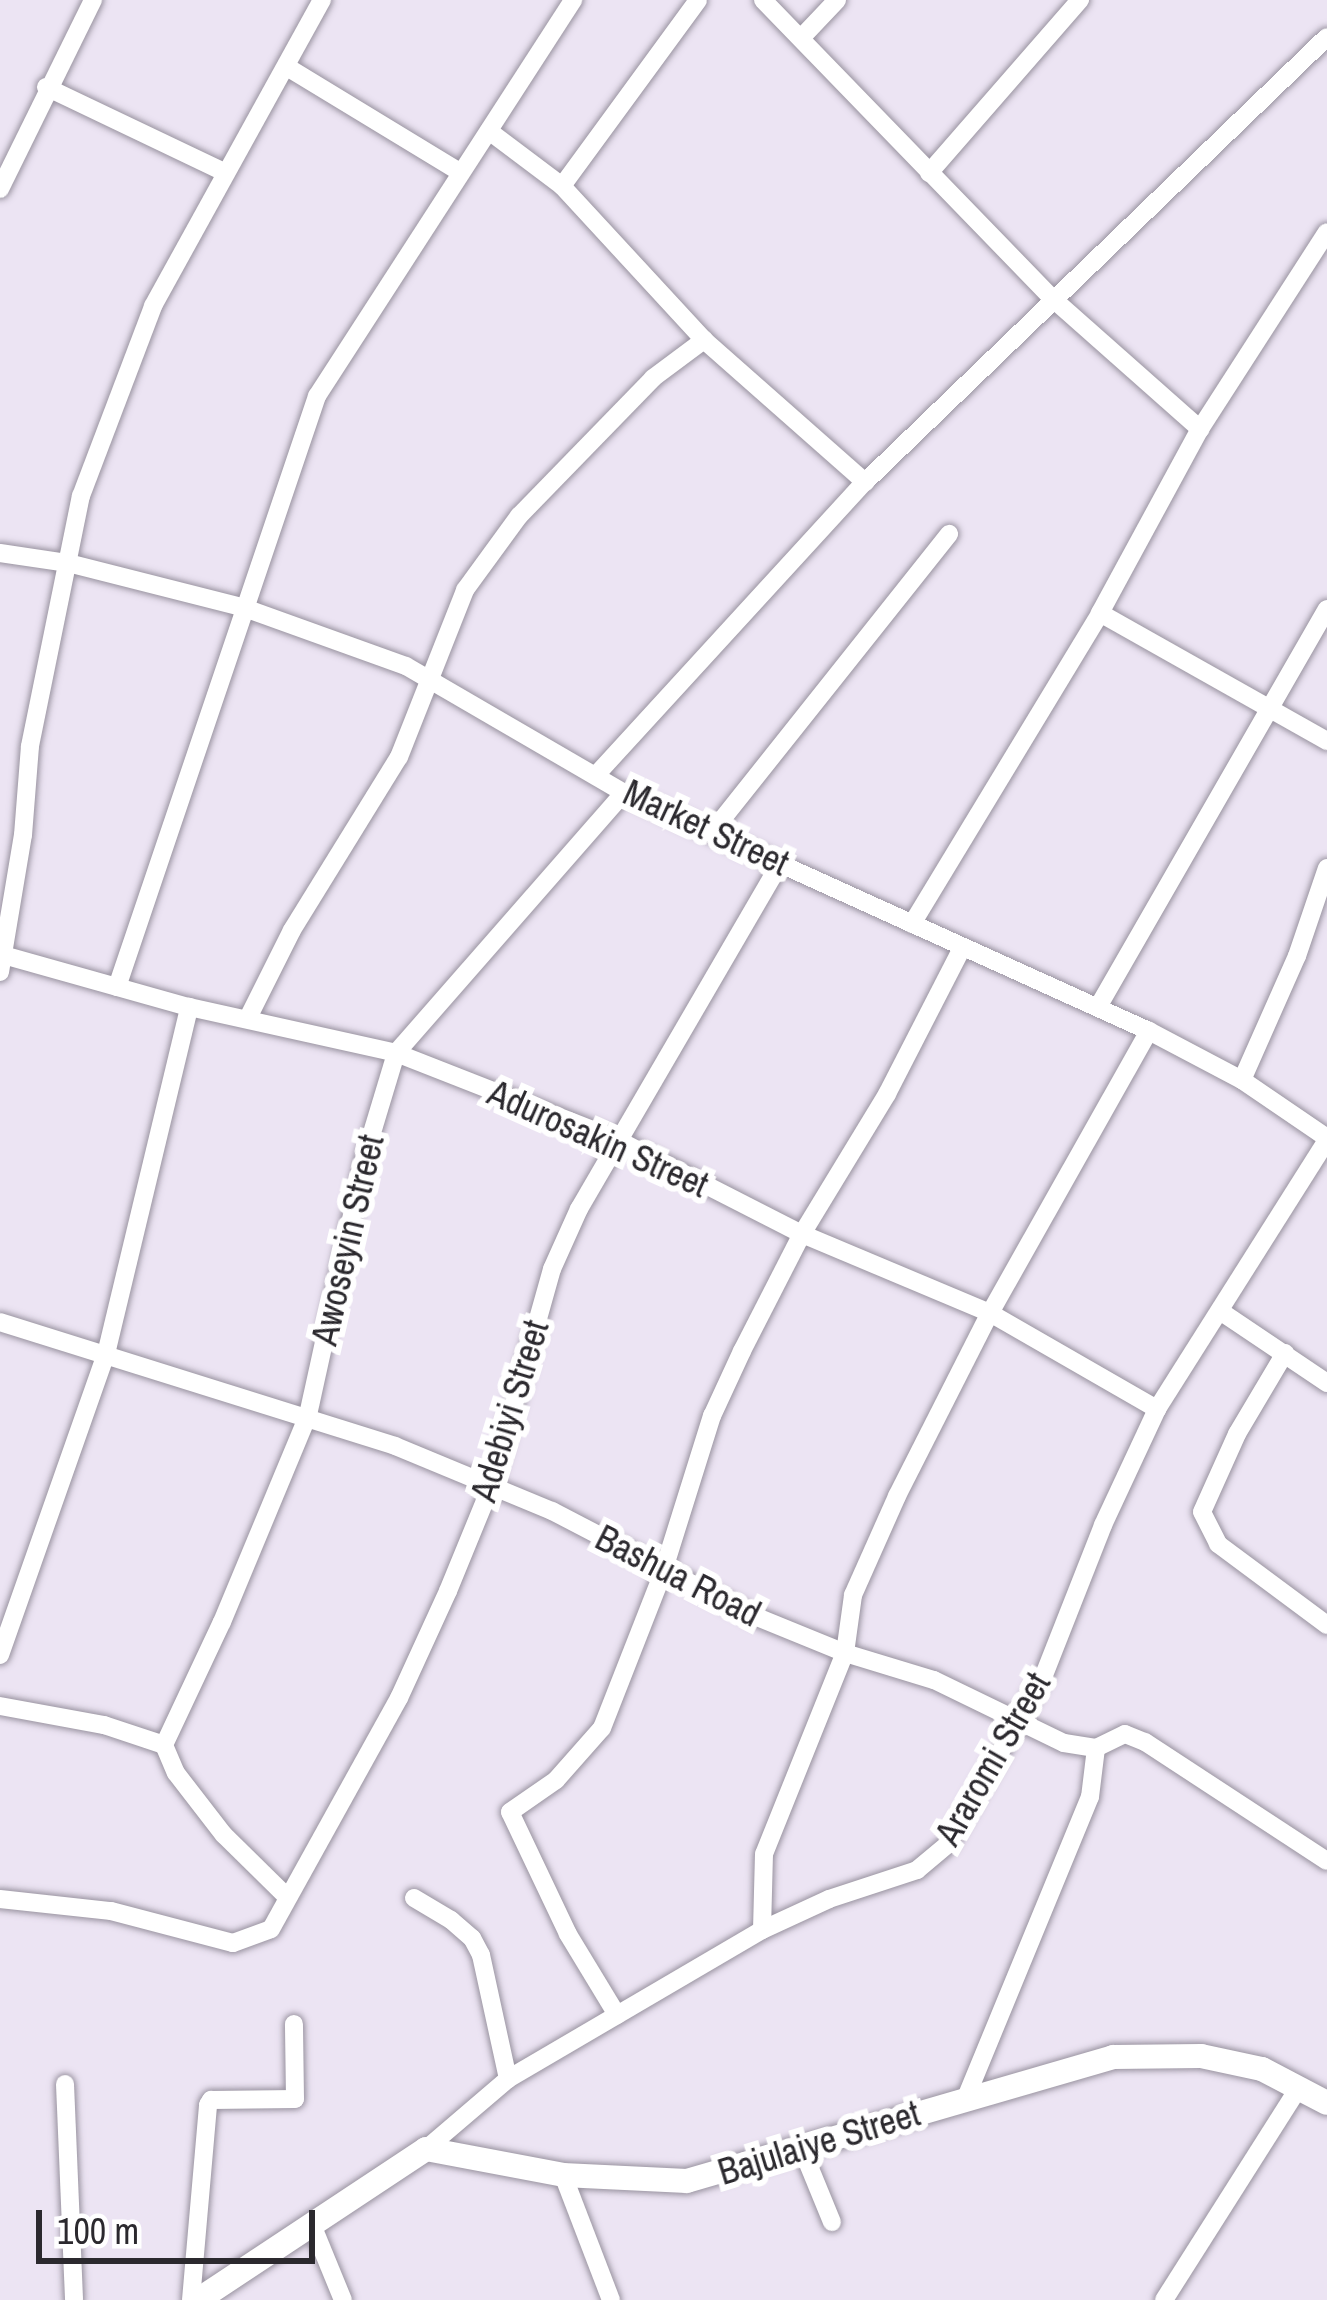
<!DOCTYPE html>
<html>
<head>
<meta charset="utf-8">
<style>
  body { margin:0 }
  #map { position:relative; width:1327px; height:2300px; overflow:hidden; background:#ece4f3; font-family:"Archivo Narrow",sans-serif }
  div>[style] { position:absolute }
  .roads { filter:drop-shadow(0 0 3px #9993a0) drop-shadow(0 0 3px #9993a0) }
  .minor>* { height:18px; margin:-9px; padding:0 9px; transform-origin:9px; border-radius:9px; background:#fff }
  .tertiary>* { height:24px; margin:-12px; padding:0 12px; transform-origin:12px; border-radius:12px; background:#fff }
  span { translate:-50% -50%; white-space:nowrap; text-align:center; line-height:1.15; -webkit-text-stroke:12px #fff; paint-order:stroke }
  .street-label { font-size:36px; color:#2b292e }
  .scale { position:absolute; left:36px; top:2210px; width:279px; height:54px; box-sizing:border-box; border:6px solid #2b292e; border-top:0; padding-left:15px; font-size:36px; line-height:42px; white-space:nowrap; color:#2b292e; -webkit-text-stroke:9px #fff; paint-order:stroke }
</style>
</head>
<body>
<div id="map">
  <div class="roads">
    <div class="minor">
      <i style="left:763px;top:0;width:415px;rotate:45.9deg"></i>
      <i style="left:1052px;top:298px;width:198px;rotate:41.5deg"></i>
      <i style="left:802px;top:37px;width:51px;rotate:-46.6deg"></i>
      <i style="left:287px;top:67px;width:200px;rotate:31.3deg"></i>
      <i style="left:46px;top:87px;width:197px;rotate:25.5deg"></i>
      <i style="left:489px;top:131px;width:91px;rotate:37deg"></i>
      <i style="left:562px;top:186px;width:209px;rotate:47.3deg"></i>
      <i style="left:704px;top:340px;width:215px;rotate:41.4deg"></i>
      <i style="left:929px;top:173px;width:230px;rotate:-48.9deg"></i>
      <i style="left:562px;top:186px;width:230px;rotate:-53.8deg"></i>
      <i style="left:0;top:189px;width:211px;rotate:-63.8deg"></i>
      <i style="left:0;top:553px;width:69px;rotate:8.4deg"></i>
      <i style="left:68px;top:563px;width:179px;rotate:14.2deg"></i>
      <i style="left:242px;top:607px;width:174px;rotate:19.8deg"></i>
      <i style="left:406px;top:666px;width:252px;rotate:30.2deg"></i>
      <i style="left:624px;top:793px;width:576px;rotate:24.39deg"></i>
      <i style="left:1149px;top:1031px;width:105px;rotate:27.8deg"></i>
      <i style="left:1242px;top:1080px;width:103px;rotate:34.3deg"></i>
      <i style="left:1100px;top:613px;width:261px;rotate:29.4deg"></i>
      <i style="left:597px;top:774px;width:396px;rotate:-47.5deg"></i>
      <i style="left:865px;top:482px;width:641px;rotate:-43.93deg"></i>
      <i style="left:712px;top:832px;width:381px;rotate:-51.5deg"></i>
      <i style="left:912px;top:924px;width:363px;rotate:-58.8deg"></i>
      <i style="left:1100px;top:613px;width:209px;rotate:-61.5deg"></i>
      <i style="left:1200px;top:429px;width:234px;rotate:-57.2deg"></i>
      <i style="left:7px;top:956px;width:189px;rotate:15.7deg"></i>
      <i style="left:189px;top:1007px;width:212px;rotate:12.5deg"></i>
      <i style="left:396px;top:1053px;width:236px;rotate:21.4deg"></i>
      <i style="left:616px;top:1139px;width:209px;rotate:27.1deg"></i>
      <i style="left:802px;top:1234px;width:204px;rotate:22.8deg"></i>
      <i style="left:990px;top:1313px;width:193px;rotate:29.9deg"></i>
      <i style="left:0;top:972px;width:139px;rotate:-80.5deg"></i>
      <i style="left:23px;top:835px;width:89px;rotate:-85.5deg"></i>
      <i style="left:30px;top:746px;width:255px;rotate:-78.5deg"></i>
      <i style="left:81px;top:496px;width:203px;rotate:-69.2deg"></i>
      <i style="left:153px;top:306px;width:350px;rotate:-61.1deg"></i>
      <i style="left:117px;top:987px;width:624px;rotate:-71.3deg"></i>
      <i style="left:317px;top:396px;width:472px;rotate:-57.1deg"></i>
      <i style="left:1098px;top:1007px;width:459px;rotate:-60.1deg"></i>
      <i style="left:248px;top:1018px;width:98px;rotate:-63.4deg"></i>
      <i style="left:292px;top:930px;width:203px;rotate:-58.3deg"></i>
      <i style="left:399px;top:757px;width:180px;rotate:-68.4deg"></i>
      <i style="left:465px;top:590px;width:92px;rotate:-53.9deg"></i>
      <i style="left:519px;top:516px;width:192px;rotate:-45.8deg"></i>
      <i style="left:653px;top:378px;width:64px;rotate:-36.7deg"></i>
      <i style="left:1242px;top:1080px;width:136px;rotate:-66.1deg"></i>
      <i style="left:1297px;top:956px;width:93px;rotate:-71.2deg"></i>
      <i style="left:1220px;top:1311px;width:129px;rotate:33.9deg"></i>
      <i style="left:0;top:1322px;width:414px;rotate:17.4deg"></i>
      <i style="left:395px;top:1446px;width:170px;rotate:22.5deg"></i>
      <i style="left:552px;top:1511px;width:225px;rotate:27.5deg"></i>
      <i style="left:752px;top:1615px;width:100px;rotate:22.2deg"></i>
      <i style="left:845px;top:1653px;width:93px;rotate:16.9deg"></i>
      <i style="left:934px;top:1680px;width:144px;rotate:25.9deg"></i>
      <i style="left:1064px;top:1743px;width:32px;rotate:9deg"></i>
      <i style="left:1096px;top:1748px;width:32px;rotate:-26deg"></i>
      <i style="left:1125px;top:1734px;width:22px;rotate:22deg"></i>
      <i style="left:1145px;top:1742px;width:217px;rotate:33.2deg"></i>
      <i style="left:1285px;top:1353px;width:94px;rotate:120.7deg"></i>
      <i style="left:1237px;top:1434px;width:85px;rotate:114.2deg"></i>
      <i style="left:1202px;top:1512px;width:36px;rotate:63deg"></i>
      <i style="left:1218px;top:1544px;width:136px;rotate:36.6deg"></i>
      <i style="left:0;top:1655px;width:319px;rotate:-70.6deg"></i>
      <i style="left:106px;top:1354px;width:357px;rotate:-76.5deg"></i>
      <i style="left:0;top:1706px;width:106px;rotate:10.4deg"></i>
      <i style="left:104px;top:1725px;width:63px;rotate:18.4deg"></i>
      <i style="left:164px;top:1745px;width:30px;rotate:67deg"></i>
      <i style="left:176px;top:1773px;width:78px;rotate:52.3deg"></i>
      <i style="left:224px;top:1835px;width:86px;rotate:44.5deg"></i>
      <i style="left:164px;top:1745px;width:136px;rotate:-64.8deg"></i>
      <i style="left:222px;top:1622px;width:224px;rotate:-67.4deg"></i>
      <i style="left:308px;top:1415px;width:265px;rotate:-77.6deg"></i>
      <i style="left:365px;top:1156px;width:108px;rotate:-73.2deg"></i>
      <i style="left:396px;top:1053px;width:346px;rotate:-48.8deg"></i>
      <i style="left:414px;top:1898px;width:43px;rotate:30.7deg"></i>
      <i style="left:451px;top:1920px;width:28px;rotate:41deg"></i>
      <i style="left:472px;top:1938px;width:19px;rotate:62deg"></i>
      <i style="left:481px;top:1955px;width:127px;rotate:77.7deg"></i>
      <i style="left:0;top:1899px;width:112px;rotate:6.2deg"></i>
      <i style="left:111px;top:1911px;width:126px;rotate:14.7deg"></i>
      <i style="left:233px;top:1943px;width:40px;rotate:-20.2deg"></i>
      <i style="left:271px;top:1929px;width:264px;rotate:-61deg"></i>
      <i style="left:399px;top:1698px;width:118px;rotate:-65.4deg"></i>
      <i style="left:448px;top:1591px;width:113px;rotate:-67.7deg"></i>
      <i style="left:491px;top:1486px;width:225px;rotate:-74.3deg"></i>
      <i style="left:552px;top:1269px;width:66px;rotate:-65.8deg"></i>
      <i style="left:579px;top:1209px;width:400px;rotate:-59.8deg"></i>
      <i style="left:762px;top:1930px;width:76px;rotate:-88.5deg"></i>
      <i style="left:764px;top:1854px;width:217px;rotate:-68.1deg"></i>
      <i style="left:845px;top:1653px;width:59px;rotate:-82.1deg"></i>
      <i style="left:853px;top:1595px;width:108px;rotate:-66deg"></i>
      <i style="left:897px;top:1496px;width:205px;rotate:-63.1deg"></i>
      <i style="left:990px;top:1313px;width:324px;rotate:-60.6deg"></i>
      <i style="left:617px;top:2015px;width:95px;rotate:-121.2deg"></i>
      <i style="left:568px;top:1934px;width:135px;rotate:-115.4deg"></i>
      <i style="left:510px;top:1812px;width:56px;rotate:-34.8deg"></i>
      <i style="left:556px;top:1780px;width:69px;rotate:-48.5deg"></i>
      <i style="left:602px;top:1728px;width:168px;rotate:-68.6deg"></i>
      <i style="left:663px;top:1572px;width:164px;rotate:-72.6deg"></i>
      <i style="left:712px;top:1416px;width:72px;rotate:-65.2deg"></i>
      <i style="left:742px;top:1351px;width:131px;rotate:-62.9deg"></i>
      <i style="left:802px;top:1234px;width:164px;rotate:-58.7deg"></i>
      <i style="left:887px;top:1094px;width:162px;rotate:-62.8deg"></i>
      <i style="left:65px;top:2084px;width:216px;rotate:87.6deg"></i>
      <i style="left:965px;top:2100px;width:328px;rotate:-67.6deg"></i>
      <i style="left:1090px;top:1797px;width:49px;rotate:-83deg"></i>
      <i style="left:426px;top:2149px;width:108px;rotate:-40.5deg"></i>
      <i style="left:508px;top:2079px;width:294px;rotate:-30.4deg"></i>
      <i style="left:762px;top:1930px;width:74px;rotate:-24.8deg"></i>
      <i style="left:829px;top:1899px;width:93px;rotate:-18.2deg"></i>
      <i style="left:917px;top:1870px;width:40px;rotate:-40deg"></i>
      <i style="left:948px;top:1844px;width:194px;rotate:-60.4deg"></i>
      <i style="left:1044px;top:1675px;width:161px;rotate:-68.5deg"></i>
      <i style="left:1103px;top:1525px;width:128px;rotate:-65deg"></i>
      <i style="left:1157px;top:1409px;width:318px;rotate:-57.7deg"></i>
      <i style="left:802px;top:2149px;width:79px;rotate:67.7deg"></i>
      <i style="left:563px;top:2175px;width:134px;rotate:69deg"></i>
      <i style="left:313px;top:2227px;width:79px;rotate:67.7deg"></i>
      <i style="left:191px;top:2300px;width:196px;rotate:-85deg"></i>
      <i style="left:208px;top:2105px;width:6px;rotate:-59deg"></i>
      <i style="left:211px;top:2100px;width:84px;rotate:-0.7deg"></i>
      <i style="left:295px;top:2099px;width:75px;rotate:-90.8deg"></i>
      <i style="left:1164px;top:2300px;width:252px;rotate:-57.6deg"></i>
    </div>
    <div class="tertiary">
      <i style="left:198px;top:2300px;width:273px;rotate:-33.5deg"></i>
      <i style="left:426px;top:2149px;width:139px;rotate:10.7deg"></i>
      <i style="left:563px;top:2175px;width:124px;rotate:2.8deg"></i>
      <i style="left:687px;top:2181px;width:444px;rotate:-16.2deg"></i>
      <i style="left:1113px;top:2057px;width:88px;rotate:-0.7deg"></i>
      <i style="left:1201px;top:2056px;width:62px;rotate:12deg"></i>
      <i style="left:1262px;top:2069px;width:73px;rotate:27.6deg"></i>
    </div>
  </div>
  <div class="street-label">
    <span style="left:706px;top:828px;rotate:25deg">Market Street</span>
    <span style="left:598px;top:1139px;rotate:24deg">Adurosakin Street</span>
    <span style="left:348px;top:1240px;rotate:-77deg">Awoseyin Street</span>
    <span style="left:510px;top:1411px;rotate:-73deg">Adebiyi Street</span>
    <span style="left:678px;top:1576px;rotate:27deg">Bashua Road</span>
    <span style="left:993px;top:1759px;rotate:-60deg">Araromi Street</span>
    <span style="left:819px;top:2143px;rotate:-17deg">Bajulaiye Street</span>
  </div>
  <div class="scale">100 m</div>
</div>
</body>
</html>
